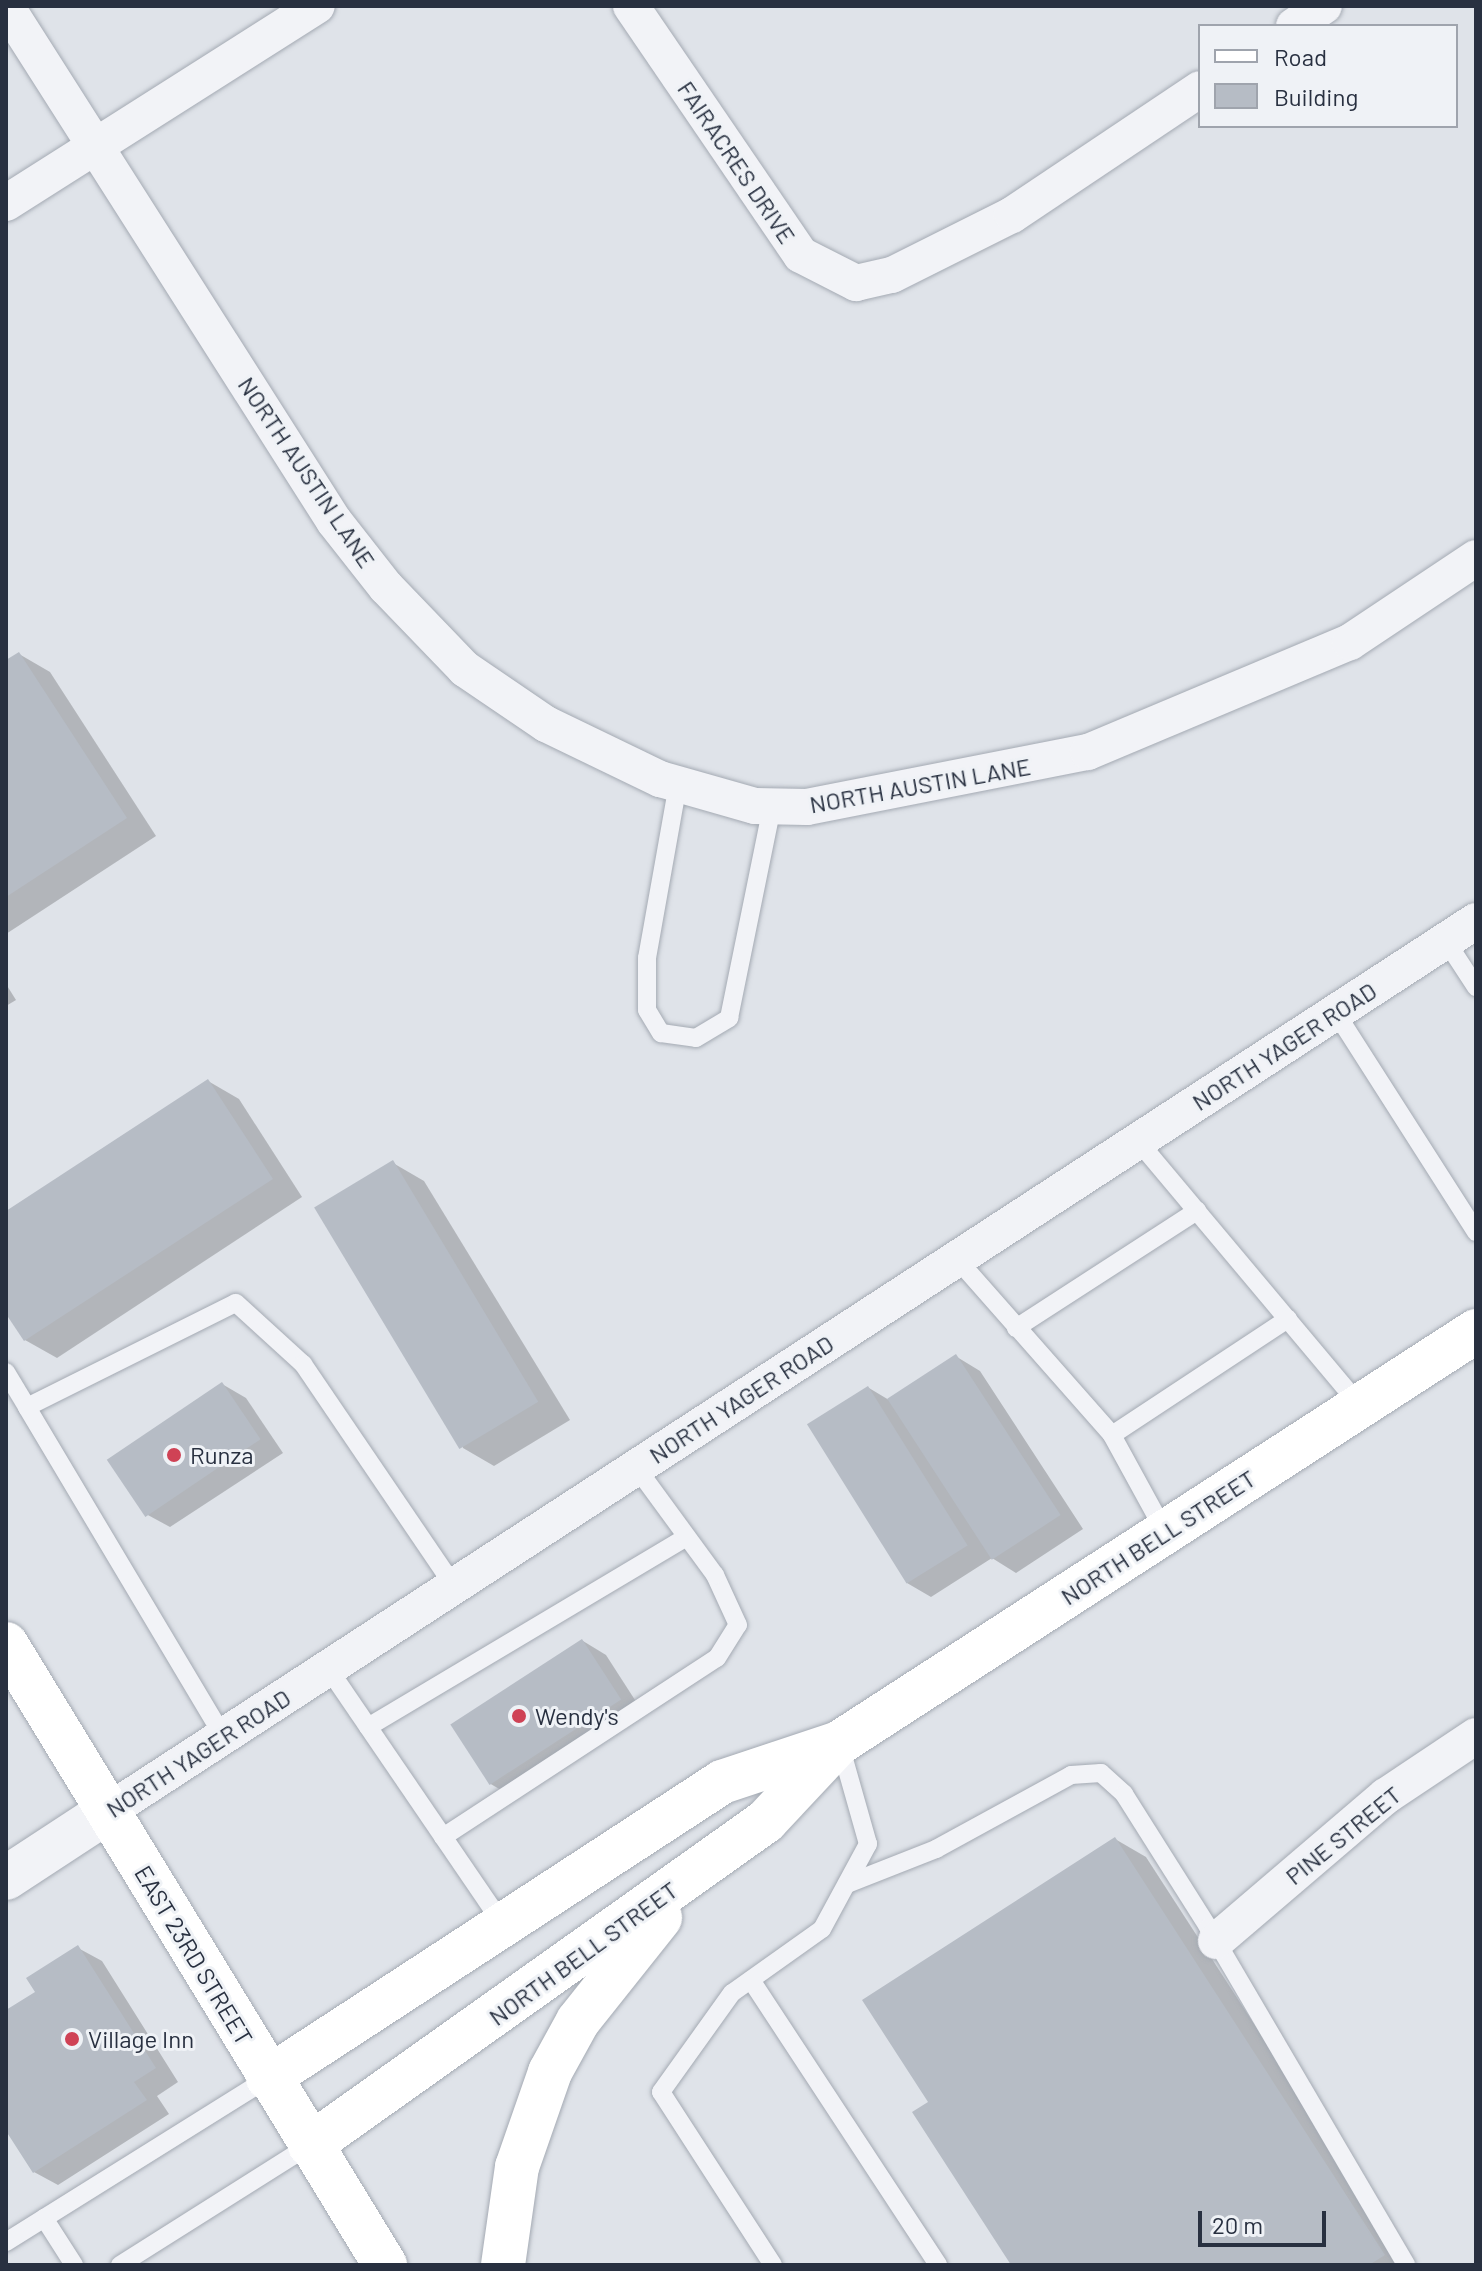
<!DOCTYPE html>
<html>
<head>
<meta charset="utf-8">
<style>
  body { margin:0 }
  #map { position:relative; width:1482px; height:2271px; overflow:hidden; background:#dfe3e9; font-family:Barlow,sans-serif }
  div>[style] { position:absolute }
  .shadow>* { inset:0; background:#0003 }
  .building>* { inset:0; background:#b6bcc5; transform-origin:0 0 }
  .roads { filter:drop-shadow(0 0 2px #a4aab3) drop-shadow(0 0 2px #a4aab3) }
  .service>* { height:18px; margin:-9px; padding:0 9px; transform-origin:9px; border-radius:9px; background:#f2f3f7 }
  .minor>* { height:36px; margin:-18px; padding:0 18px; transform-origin:18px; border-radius:18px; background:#f2f3f7 }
  .tertiary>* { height:44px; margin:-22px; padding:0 22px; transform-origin:22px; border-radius:22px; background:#f2f3f7 }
  .secondary>* { height:44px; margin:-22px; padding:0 22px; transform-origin:22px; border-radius:22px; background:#fff }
  .primary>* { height:44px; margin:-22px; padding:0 22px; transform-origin:22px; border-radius:22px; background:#fff }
  .dots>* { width:22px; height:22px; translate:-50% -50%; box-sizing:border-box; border:4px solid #eff2f6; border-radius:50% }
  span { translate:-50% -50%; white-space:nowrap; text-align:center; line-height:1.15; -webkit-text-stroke:6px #eff2f6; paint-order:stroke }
  .street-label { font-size:24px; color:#283040 }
  .poi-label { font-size:24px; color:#283040 }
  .left { translate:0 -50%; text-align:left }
  .frame { position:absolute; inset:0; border:8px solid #283040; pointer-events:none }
  .legend { position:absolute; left:1198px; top:24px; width:260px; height:104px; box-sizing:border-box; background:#eff2f6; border:2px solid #9fa4ad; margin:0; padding:10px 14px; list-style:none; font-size:24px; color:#283040 }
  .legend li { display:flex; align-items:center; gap:16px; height:40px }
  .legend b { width:40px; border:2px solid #9fa4ad }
  .scale { position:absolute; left:1198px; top:2211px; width:128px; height:36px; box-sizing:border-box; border:4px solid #283040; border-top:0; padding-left:10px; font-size:24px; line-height:28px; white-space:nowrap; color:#283040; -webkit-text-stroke:6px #eff2f6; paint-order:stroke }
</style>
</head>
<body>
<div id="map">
  <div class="shadow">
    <i style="clip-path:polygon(19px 654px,50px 672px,156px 836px,6px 934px,6px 663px)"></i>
    <i style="clip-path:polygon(6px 984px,16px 1000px,6px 1006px)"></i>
    <i style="clip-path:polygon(208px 1081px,239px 1099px,302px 1197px,57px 1358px,25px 1340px,6px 1310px,6px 1214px)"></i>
    <i style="clip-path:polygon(393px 1163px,424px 1181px,570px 1420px,494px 1466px,463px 1448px)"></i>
    <i style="clip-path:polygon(957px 1357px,980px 1371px,1083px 1529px,1016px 1573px,992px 1558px,931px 1597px,907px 1583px,869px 1388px,889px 1400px)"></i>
    <i style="clip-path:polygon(222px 1384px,246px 1398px,283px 1453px,170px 1527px,146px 1514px)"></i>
    <i style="clip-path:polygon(583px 1641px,606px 1655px,644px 1714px,513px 1797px,489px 1783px)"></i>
    <i style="clip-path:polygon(1115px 1839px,1146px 1857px,1410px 2265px,1013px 2265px,931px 2102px)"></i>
    <i style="clip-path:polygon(78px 1948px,102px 1961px,178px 2082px,157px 2096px,169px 2114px,58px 2185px,34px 2172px,6px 2128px,6px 2013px,37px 1993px)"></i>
  </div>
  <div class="building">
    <i style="clip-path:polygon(19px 652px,127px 818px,6px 897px,6px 660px)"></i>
    <i style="clip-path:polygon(208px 1079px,273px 1179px,24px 1341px,6px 1314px,6px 1211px)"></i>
    <i style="left:393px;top:1160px;width:282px;height:92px;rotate:59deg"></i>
    <i style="left:956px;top:1354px;width:192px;height:82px;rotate:57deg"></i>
    <i style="left:222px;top:1382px;width:69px;height:139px;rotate:56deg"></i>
    <i style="left:868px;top:1386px;width:188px;height:72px;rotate:58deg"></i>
    <i style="left:582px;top:1639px;width:72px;height:157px;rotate:57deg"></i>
    <i style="clip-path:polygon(1115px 1837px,1385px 2255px,1369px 2265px,1011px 2265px,912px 2112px,928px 2102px,862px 2000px)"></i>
    <i style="clip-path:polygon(78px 1945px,156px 2068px,134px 2082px,147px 2100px,33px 2173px,6px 2131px,6px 2010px,35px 1992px,26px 1978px)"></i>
  </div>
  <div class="roads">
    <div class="service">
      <i style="left:678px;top:784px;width:177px;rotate:100.1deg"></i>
      <i style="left:647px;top:958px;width:52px;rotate:90deg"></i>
      <i style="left:647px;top:1010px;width:27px;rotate:59deg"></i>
      <i style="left:661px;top:1033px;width:35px;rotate:8deg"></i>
      <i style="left:696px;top:1038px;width:39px;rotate:-31deg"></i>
      <i style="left:729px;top:1018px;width:216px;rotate:-78.5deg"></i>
      <i style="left:1446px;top:941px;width:55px;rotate:56.9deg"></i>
      <i style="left:1336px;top:1013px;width:260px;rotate:57.4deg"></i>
      <i style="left:1138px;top:1141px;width:346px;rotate:50deg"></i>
      <i style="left:957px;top:1259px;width:235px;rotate:48.6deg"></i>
      <i style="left:1016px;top:1328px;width:216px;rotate:-32.9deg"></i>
      <i style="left:6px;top:1372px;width:41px;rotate:59deg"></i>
      <i style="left:1165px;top:1532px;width:111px;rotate:-118.7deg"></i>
      <i style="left:1112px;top:1435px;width:211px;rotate:-33.4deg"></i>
      <i style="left:328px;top:1668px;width:311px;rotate:55.7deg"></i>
      <i style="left:368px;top:1727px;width:371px;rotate:-30.8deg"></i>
      <i style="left:223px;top:1736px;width:383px;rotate:-120.8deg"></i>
      <i style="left:27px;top:1407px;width:233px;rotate:-26.5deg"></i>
      <i style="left:236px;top:1303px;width:91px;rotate:42.3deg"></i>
      <i style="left:303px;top:1364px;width:268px;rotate:55.8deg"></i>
      <i style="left:443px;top:1837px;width:327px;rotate:-33.2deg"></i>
      <i style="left:717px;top:1658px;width:39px;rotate:-58deg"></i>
      <i style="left:738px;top:1625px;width:55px;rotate:-114.7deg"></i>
      <i style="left:715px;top:1575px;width:134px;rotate:-126.2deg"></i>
      <i style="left:847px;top:1884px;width:96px;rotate:-21.5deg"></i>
      <i style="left:936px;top:1849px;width:154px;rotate:-28.7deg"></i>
      <i style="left:1071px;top:1775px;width:30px;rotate:-4deg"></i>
      <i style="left:1101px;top:1773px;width:31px;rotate:42deg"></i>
      <i style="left:1124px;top:1794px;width:157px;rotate:57.7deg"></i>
      <i style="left:1208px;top:1927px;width:392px;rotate:59.6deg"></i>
      <i style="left:751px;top:1980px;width:341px;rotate:56.7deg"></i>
      <i style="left:44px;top:2218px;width:56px;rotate:57.4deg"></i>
      <i style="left:6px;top:2242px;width:309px;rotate:-32deg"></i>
      <i style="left:120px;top:2265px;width:225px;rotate:-32.3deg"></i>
      <i style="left:773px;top:2265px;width:206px;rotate:-122.9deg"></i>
      <i style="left:661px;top:2092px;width:122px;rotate:-54.4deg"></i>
      <i style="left:732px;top:1993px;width:110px;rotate:-35.4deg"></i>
      <i style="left:822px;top:1929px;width:97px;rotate:-61.6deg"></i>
      <i style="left:868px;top:1844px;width:103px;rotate:-105.8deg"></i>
    </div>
    <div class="minor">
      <i style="left:6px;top:6px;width:611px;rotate:57.51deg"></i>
      <i style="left:334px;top:521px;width:84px;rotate:51.8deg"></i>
      <i style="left:386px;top:587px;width:114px;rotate:46.1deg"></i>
      <i style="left:465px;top:669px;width:98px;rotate:34.2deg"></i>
      <i style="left:546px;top:724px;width:127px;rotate:25.8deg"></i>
      <i style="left:660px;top:779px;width:99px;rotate:15.9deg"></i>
      <i style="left:755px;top:806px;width:52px;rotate:1.1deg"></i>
      <i style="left:807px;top:807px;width:286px;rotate:-11.1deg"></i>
      <i style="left:1088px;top:752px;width:284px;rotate:-22.8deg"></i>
      <i style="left:1350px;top:642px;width:151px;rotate:-33.7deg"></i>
      <i style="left:631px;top:6px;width:301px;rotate:55.7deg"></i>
      <i style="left:801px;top:255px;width:62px;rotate:27deg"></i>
      <i style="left:856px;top:283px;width:37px;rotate:-13deg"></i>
      <i style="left:892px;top:275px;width:134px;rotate:-26.6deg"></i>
      <i style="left:1012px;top:215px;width:226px;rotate:-33.8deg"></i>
      <i style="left:1294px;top:26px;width:36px;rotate:-34deg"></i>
      <i style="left:6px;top:203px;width:368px;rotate:-32.4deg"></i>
      <i style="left:107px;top:1812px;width:1633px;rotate:-33.06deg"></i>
      <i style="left:1216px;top:1941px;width:223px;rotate:-40.5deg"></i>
      <i style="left:1386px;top:1796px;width:108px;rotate:-33.7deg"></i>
    </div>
    <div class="tertiary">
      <i style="left:6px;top:1878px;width:121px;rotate:-33.2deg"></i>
    </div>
    <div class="secondary">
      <i style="left:268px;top:2078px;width:542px;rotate:-33.1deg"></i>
      <i style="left:722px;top:1782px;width:123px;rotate:-18.4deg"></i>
      <i style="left:839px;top:1743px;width:759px;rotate:-32.89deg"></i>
      <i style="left:310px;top:2145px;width:559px;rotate:-35.39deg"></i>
      <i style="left:766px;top:1821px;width:107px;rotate:-46.9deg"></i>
      <i style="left:503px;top:2265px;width:99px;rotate:-81.9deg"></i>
      <i style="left:517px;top:2167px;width:101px;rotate:-70.8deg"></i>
      <i style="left:550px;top:2072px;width:58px;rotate:-61.2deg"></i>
      <i style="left:578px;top:2021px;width:132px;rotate:-51.5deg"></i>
    </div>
    <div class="primary">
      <i style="left:6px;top:1644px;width:728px;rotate:58.6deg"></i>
    </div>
  </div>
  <div class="dots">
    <i style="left:174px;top:1455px;background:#cf4255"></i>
    <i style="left:519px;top:1716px;background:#cf4255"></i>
    <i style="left:72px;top:2039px;background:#cf4255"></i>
  </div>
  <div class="street-label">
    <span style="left:737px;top:162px;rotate:56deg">FAIRACRES DRIVE</span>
    <span style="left:307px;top:472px;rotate:56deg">NORTH AUSTIN LANE</span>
    <span style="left:920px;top:785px;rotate:-10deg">NORTH AUSTIN LANE</span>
    <span style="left:1284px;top:1046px;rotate:-33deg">NORTH YAGER ROAD</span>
    <span style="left:741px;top:1399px;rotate:-33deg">NORTH YAGER ROAD</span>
    <span style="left:1158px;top:1537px;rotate:-33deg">NORTH BELL STREET</span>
    <span style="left:198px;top:1753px;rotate:-33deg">NORTH YAGER ROAD</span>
    <span style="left:1343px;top:1835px;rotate:-39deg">PINE STREET</span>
    <span style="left:583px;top:1953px;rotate:-36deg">NORTH BELL STREET</span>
    <span style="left:194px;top:1955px;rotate:59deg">EAST 23RD STREET</span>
  </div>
  <div class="poi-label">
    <span class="left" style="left:190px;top:1455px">Runza</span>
    <span class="left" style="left:535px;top:1716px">Wendy's</span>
    <span class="left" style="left:88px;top:2039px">Village Inn</span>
  </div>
  <div class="frame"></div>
  <ul class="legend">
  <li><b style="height:10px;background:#fff"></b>Road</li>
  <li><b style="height:22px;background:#b6bcc5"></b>Building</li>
  </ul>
  <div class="scale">20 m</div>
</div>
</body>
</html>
